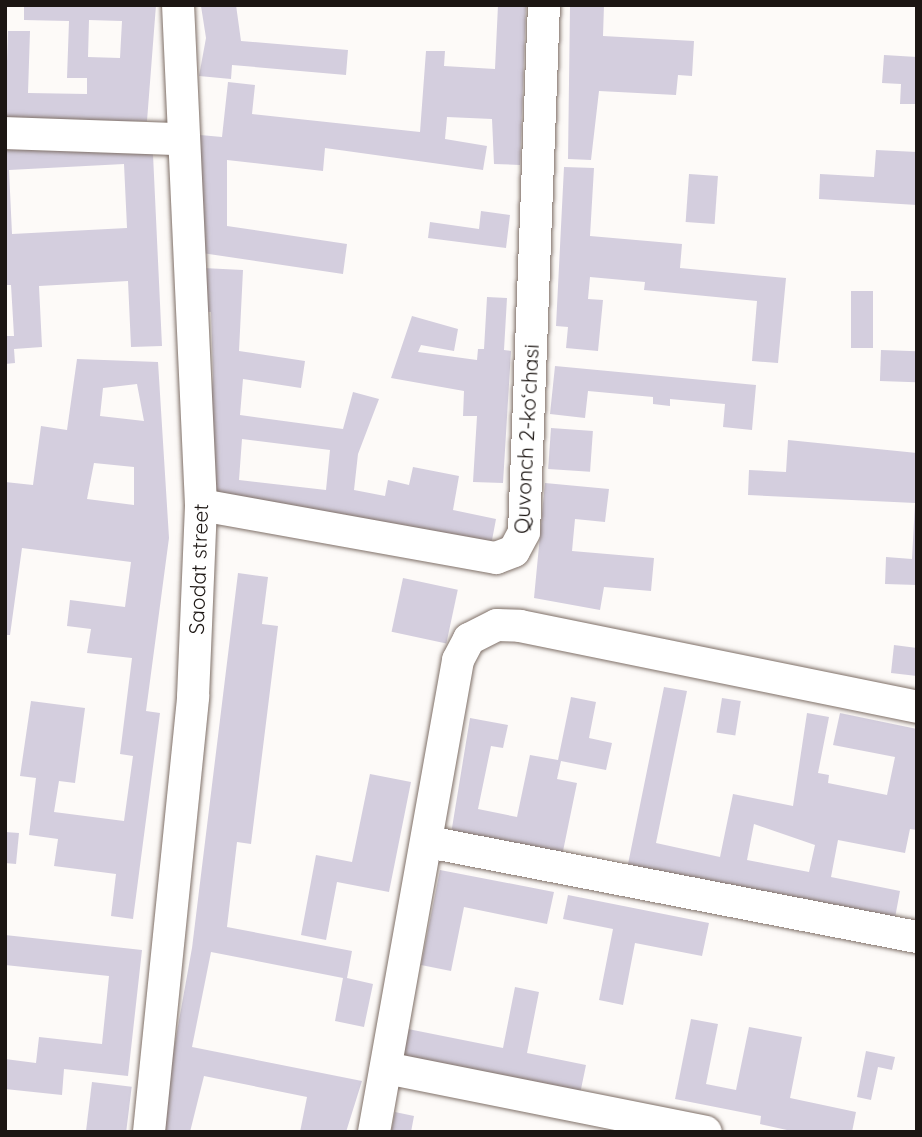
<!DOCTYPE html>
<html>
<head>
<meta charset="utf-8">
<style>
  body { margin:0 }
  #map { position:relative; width:922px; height:1137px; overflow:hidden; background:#fdfaf8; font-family:Quicksand,sans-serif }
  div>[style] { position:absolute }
  .building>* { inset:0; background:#d4cede; transform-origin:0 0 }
  .roads { filter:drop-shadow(0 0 2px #7f7068) drop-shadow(0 0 2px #7f7068) }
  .minor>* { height:32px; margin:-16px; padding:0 16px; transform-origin:16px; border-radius:16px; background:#fff }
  span { translate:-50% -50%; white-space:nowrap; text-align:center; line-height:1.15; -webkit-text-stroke:5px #fff; paint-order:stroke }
  .street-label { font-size:21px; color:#1c1613 }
  .frame { position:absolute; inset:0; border:7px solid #1c1613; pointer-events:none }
</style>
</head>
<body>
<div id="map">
  <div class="building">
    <i style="clip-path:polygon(evenodd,24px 5px,156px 5px,147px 121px,5px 123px,8px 31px,30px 31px,28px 93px,87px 94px,87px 78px,67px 78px,69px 21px,24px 20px,24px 5px,89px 20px,122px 21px,120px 58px,88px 57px,89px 20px)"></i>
    <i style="clip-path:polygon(236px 5px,241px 41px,348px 50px,346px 75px,232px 65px,231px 79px,199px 76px,206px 38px,201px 6px)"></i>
    <i style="clip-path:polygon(498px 5px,526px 5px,520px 165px,494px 164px,492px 119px,447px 117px,445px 139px,487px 146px,483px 170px,325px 148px,323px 171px,227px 160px,227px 226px,347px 244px,343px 274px,202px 253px,200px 135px,222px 137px,228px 82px,255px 85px,252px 114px,420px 132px,426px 51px,445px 51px,444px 66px,495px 69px)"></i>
    <i style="clip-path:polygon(570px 5px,604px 5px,603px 36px,694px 41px,692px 76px,678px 75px,676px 95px,599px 91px,591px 160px,568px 159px)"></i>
    <i style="clip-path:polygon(884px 55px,917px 57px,917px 104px,900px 104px,901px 84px,882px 83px)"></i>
    <i style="clip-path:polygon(evenodd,152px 133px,162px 346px,131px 347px,128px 281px,39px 286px,42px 347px,14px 349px,15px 363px,5px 364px,5px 336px,14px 336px,11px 285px,5px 285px,5px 141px,152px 133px,124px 164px,127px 228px,12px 234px,9px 170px,124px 164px)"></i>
    <i style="clip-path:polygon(876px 150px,917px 152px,917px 205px,819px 199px,820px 174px,874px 177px)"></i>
    <i style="clip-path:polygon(564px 167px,594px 168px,590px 236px,682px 244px,680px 268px,786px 278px,778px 363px,752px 361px,757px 301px,644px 290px,645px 282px,590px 277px,588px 299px,603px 300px,598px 351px,566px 348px,568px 327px,556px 326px)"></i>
    <i style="left:689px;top:174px;width:29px;height:48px;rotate:4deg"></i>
    <i style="clip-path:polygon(481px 211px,510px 215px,506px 248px,428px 238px,430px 222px,479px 229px)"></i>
    <i style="clip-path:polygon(evenodd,203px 268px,243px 270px,239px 351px,305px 361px,301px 388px,243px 379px,240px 415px,343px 429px,353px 392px,379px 399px,358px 454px,354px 490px,385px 496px,388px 480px,409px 485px,413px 467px,459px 476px,453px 510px,496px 519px,490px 551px,204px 492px,213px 376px,211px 312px,201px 312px,203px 268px,242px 439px,330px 450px,326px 490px,239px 480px,242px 439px)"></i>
    <i style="left:851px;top:291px;width:22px;height:57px"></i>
    <i style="clip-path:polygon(487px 297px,507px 298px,504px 350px,511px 351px,503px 483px,473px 482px,477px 416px,463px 416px,464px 391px,391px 378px,412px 316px,458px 329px,454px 351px,421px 345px,418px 352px,477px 360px,478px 349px,484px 349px)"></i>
    <i style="left:881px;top:350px;width:36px;height:31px;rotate:2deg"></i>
    <i style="clip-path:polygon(evenodd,77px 359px,158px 362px,169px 538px,146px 711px,160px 713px,133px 919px,111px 916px,116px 874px,54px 866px,58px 839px,29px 835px,36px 778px,20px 776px,31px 701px,85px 708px,75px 783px,59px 781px,54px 812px,124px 821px,133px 756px,120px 754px,132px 658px,87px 653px,91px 629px,67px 626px,70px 600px,125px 607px,131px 562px,22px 548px,10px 635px,5px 635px,5px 482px,33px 485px,41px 426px,67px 430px,77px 359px,137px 384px,144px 421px,100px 416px,103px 388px,137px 384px,77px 359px,94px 463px,134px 467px,134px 505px,87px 499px,94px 463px)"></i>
    <i style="clip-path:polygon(555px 366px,756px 385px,752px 430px,723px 427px,725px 404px,670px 399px,670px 406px,653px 404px,653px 397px,588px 391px,585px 418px,550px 414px)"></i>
    <i style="left:551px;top:428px;width:42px;height:41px;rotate:4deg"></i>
    <i style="clip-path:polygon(788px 440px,917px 453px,917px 585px,885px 584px,886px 557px,912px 559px,915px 503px,748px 495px,749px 470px,786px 472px)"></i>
    <i style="clip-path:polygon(545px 483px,609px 489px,605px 522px,575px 519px,572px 551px,654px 558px,651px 591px,604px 587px,600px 610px,534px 598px)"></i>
    <i style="clip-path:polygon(238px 573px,268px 577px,262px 624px,278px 626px,251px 844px,237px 842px,227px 927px,352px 951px,347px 978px,373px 984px,364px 1027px,335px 1021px,343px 978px,211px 952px,192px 1047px,362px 1081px,346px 1132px,300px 1132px,307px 1097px,204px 1076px,190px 1132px,159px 1132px,192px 948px)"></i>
    <i style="left:403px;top:578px;width:56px;height:55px;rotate:12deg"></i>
    <i style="clip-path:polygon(894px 645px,917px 648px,917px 676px,891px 673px)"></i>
    <i style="clip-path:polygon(evenodd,664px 687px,687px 691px,656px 843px,720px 857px,733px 794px,793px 806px,807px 713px,829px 717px,818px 773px,829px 775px,828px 783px,887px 795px,895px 757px,833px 745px,840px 713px,917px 729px,917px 830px,910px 829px,905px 853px,838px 840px,831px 877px,900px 891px,894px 923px,627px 869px,664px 687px,754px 824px,815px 845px,809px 872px,747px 860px,754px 824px)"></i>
    <i style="clip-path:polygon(571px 697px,596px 702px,589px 738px,612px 743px,606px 770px,561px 761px,557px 779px,577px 783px,562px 856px,451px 834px,470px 718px,508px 725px,503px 748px,491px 746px,478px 809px,517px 817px,530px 755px,558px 760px)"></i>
    <i style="left:722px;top:698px;width:19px;height:35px;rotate:9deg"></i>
    <i style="clip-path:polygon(370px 774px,411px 782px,389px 892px,337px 882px,326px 940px,301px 935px,316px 855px,352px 862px)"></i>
    <i style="clip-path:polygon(5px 832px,19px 833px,16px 864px,5px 863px)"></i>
    <i style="clip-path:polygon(440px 870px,554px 892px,547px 924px,464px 907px,451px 971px,421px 965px)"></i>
    <i style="clip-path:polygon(568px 895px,709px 923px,702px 956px,635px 943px,623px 1005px,599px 1000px,613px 929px,563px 919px)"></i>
    <i style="clip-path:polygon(5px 935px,142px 950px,128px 1076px,64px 1069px,62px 1095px,5px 1089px,5px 1059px,36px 1063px,39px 1037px,102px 1044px,109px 976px,5px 965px)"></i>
    <i style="clip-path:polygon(515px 987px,539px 992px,527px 1053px,586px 1065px,580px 1094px,402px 1058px,408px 1029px,503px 1048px)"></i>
    <i style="clip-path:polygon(691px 1019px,718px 1024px,706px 1084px,736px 1090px,749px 1027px,802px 1037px,790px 1098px,856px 1112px,852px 1132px,796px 1132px,760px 1124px,761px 1116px,675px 1099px)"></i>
    <i style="clip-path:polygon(866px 1051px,895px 1057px,892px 1070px,878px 1067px,871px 1100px,857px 1097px)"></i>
    <i style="left:92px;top:1082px;width:40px;height:50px;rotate:7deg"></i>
    <i style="clip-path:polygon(395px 1112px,414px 1116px,411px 1132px,391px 1132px)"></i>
  </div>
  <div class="roads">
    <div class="minor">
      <i style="left:5px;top:133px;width:175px;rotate:2deg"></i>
      <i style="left:201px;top:505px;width:300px;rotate:10.2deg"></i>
      <i style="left:496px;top:558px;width:19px;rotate:-21deg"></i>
      <i style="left:514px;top:551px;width:21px;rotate:-62deg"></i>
      <i style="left:524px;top:532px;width:527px;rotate:-87.83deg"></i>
      <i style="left:428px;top:842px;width:498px;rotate:11deg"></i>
      <i style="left:386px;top:1068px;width:326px;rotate:11.3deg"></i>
      <i style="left:149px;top:1132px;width:437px;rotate:-84.2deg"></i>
      <i style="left:193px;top:697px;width:192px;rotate:-87.6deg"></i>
      <i style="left:201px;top:505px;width:501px;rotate:-92.63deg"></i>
      <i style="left:374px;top:1132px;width:479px;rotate:-79.9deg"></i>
      <i style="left:458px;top:660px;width:24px;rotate:-62deg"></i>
      <i style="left:469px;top:639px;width:31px;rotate:-27deg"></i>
      <i style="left:497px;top:625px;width:23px;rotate:2deg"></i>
      <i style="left:520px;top:626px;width:405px;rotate:11.5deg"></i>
    </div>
  </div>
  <div class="street-label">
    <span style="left:526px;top:439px;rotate:-87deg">Quvonch 2-koʻchasi</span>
    <span style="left:198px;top:569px;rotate:-88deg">Saodat street</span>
  </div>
  <div class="frame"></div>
</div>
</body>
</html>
